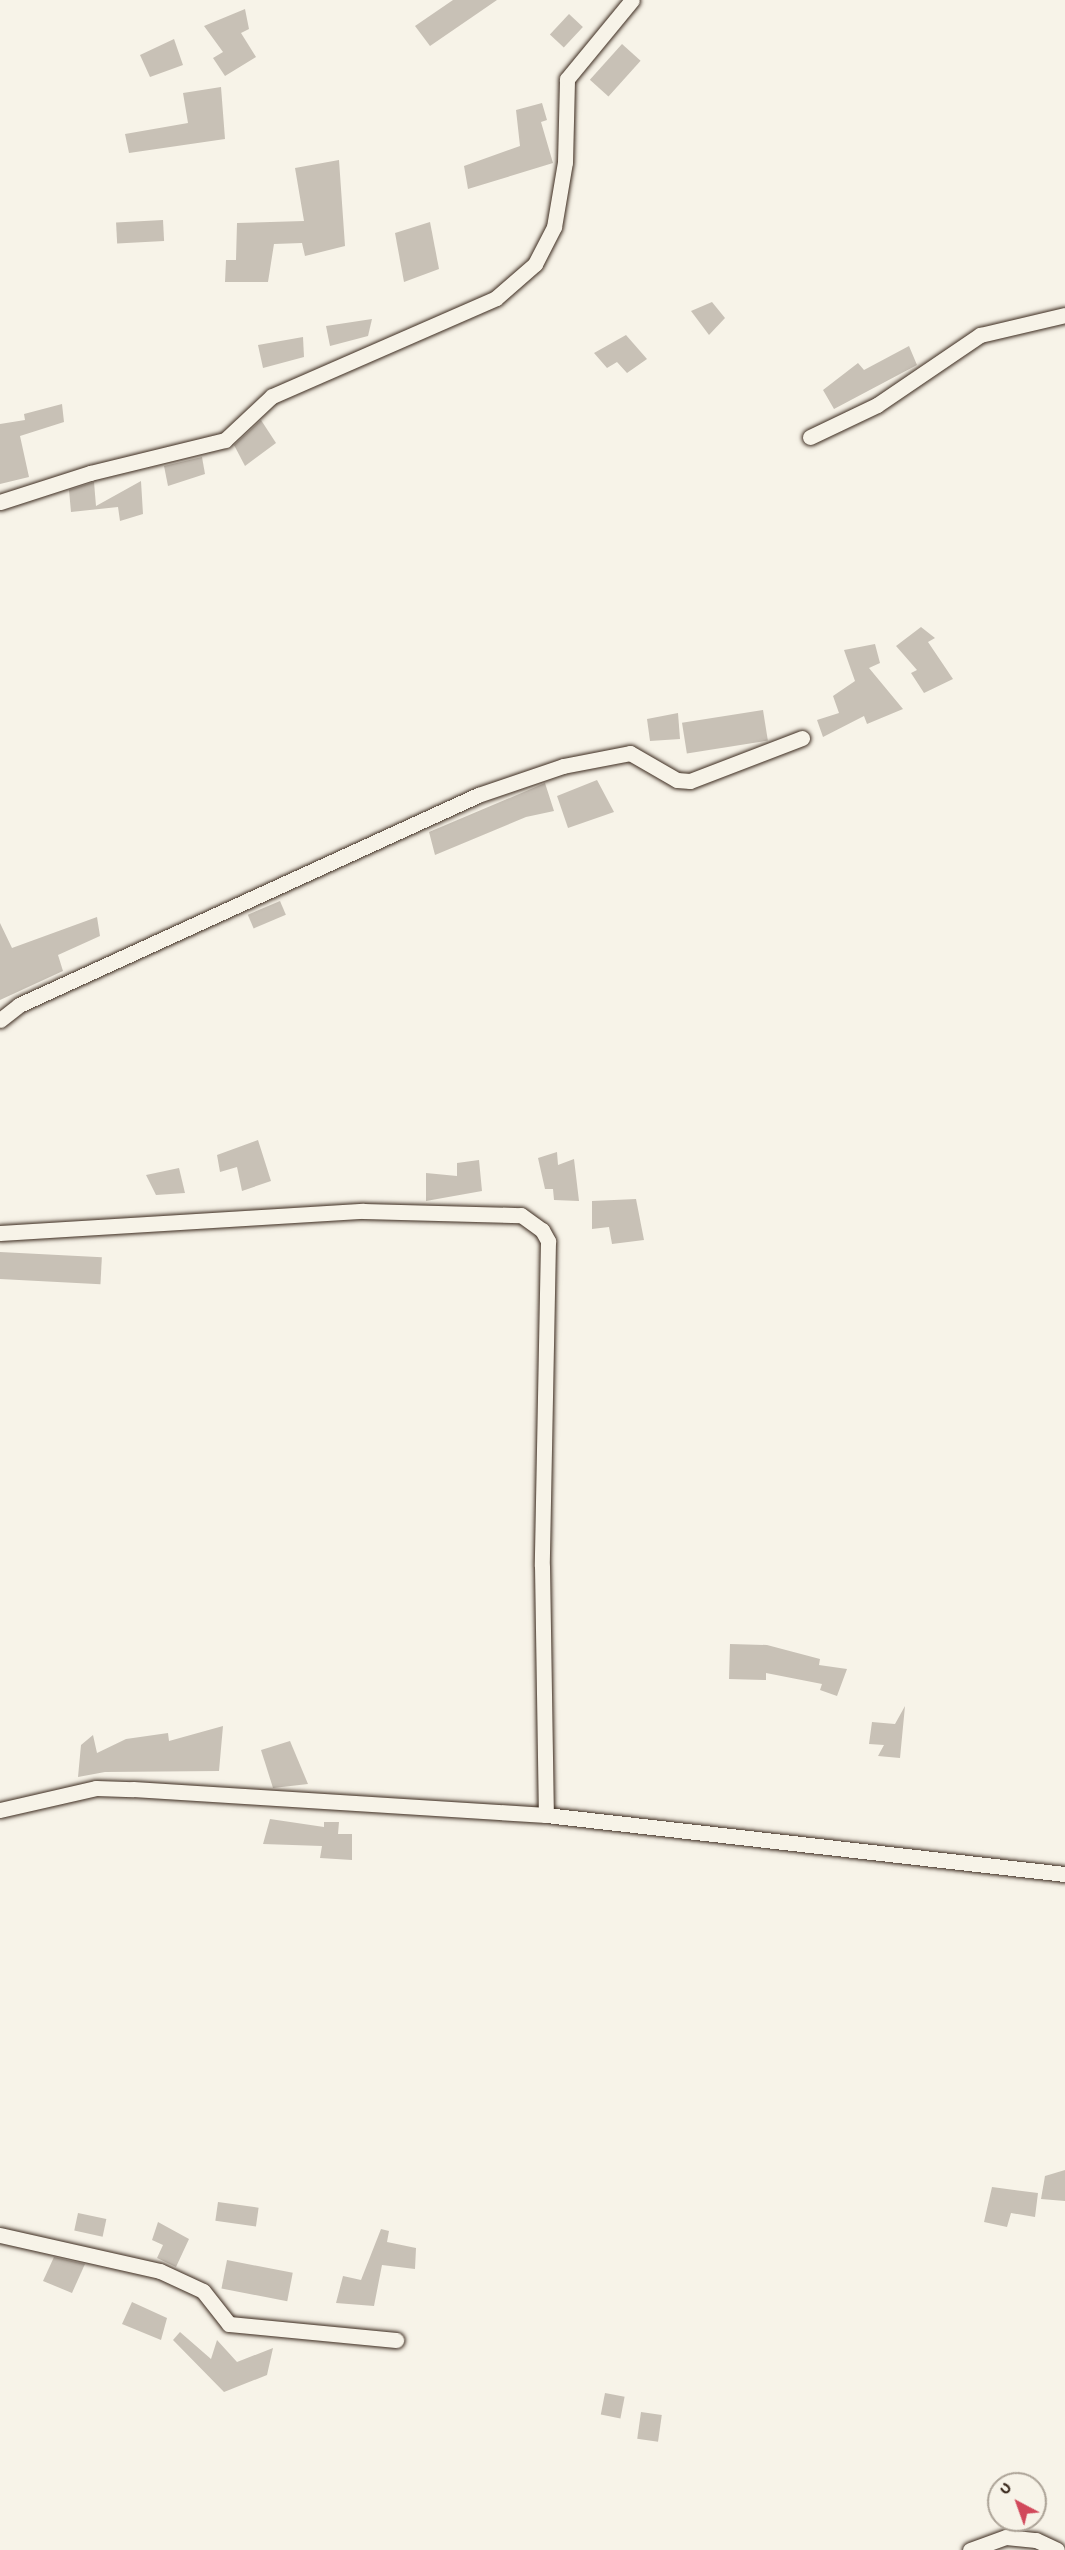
<!DOCTYPE html>
<html>
<head>
<meta charset="utf-8">
<style>
  body { margin:0 }
  #map { position:relative; width:1065px; height:2550px; overflow:hidden; background:#f7f3e8; font-family:"Gochi Hand",sans-serif }
  div>[style] { position:absolute }
  .building>* { inset:0; background:#c8c1b6; transform-origin:0 0 }
  .roads { filter:drop-shadow(0 0 2px #3b2a1e) drop-shadow(0 0 2px #3b2a1e) }
  .minor>* { height:15px; margin:-7.5px; padding:0 7.5px; transform-origin:7.5px; border-radius:7.5px; background:#f7f3e8 }
  span { translate:-50% -50%; white-space:nowrap; text-align:center; line-height:1.15; -webkit-text-stroke:6px #f7f3e8; paint-order:stroke }
  .north { position:absolute; left:987px; top:2472px; width:60px; height:60px; box-sizing:border-box; background:#f7f3e8; border:2px solid #aca397; border-radius:50%; rotate:319deg; font-size:16px; font-weight:700; line-height:24px; text-align:center; color:#3b2a1e }
  .north::after { content:''; display:block; margin:auto; width:21px; height:27px; background:#d1495b; clip-path:polygon(50% 0,100% 100%,50% 72%,0 100%) }
</style>
</head>
<body>
<div id="map">
  <div class="building">
    <i style="clip-path:polygon(453px 0,497px 0,430px 46px,415px 26px)"></i>
    <i style="clip-path:polygon(245px 9px,249px 29px,241px 33px,256px 57px,225px 76px,213px 58px,223px 52px,204px 26px)"></i>
    <i style="left:569px;top:14px;width:19px;height:28px;rotate:43deg"></i>
    <i style="clip-path:polygon(174px 39px,183px 65px,150px 77px,140px 55px)"></i>
    <i style="left:622px;top:44px;width:25px;height:48px;rotate:42deg"></i>
    <i style="clip-path:polygon(221px 87px,225px 139px,129px 153px,125px 134px,188px 123px,183px 93px)"></i>
    <i style="clip-path:polygon(542px 103px,547px 120px,541px 122px,553px 163px,468px 189px,464px 166px,520px 146px,516px 110px)"></i>
    <i style="clip-path:polygon(339px 160px,345px 246px,305px 256px,302px 243px,274px 244px,268px 282px,225px 282px,226px 260px,236px 260px,237px 223px,304px 221px,295px 168px)"></i>
    <i style="left:163px;top:220px;width:21px;height:47px;rotate:87deg"></i>
    <i style="clip-path:polygon(430px 222px,439px 269px,404px 282px,395px 233px)"></i>
    <i style="clip-path:polygon(712px 302px,725px 318px,709px 335px,691px 311px)"></i>
    <i style="clip-path:polygon(372px 319px,368px 336px,330px 346px,326px 326px)"></i>
    <i style="clip-path:polygon(626px 335px,647px 359px,627px 373px,617px 362px,607px 368px,594px 353px)"></i>
    <i style="clip-path:polygon(303px 337px,304px 357px,263px 368px,258px 345px)"></i>
    <i style="clip-path:polygon(909px 346px,917px 365px,834px 409px,823px 390px,858px 363px,864px 370px)"></i>
    <i style="clip-path:polygon(62px 404px,64px 422px,20px 436px,29px 477px,0 484px,0 424px,25px 420px,24px 414px)"></i>
    <i style="clip-path:polygon(261px 420px,276px 443px,245px 466px,234px 445px)"></i>
    <i style="clip-path:polygon(202px 457px,205px 474px,168px 486px,164px 466px)"></i>
    <i style="clip-path:polygon(141px 481px,143px 514px,120px 521px,118px 507px,71px 512px,69px 490px,94px 482px,96px 506px)"></i>
    <i style="clip-path:polygon(921px 627px,935px 638px,928px 642px,953px 679px,924px 693px,911px 673px,917px 670px,896px 646px)"></i>
    <i style="clip-path:polygon(875px 644px,880px 663px,869px 668px,903px 709px,867px 724px,864px 716px,823px 737px,817px 720px,839px 713px,833px 696px,855px 681px,844px 650px)"></i>
    <i style="left:763px;top:710px;width:31px;height:82px;rotate:81deg"></i>
    <i style="clip-path:polygon(678px 713px,680px 739px,650px 741px,647px 719px)"></i>
    <i style="clip-path:polygon(597px 780px,614px 812px,568px 828px,557px 796px)"></i>
    <i style="clip-path:polygon(545px 783px,554px 811px,526px 817px,435px 855px,429px 832px)"></i>
    <i style="left:280px;top:901px;width:15px;height:35px;rotate:67deg"></i>
    <i style="clip-path:polygon(97px 917px,100px 936px,58px 955px,63px 971px,0 1000px,0 923px,12px 948px)"></i>
    <i style="clip-path:polygon(258px 1140px,271px 1181px,242px 1191px,237px 1167px,220px 1172px,217px 1155px)"></i>
    <i style="clip-path:polygon(557px 1152px,558px 1165px,574px 1159px,579px 1201px,554px 1200px,553px 1189px,545px 1189px,538px 1158px)"></i>
    <i style="clip-path:polygon(479px 1160px,482px 1191px,426px 1201px,426px 1173px,457px 1176px,457px 1163px)"></i>
    <i style="clip-path:polygon(179px 1168px,185px 1193px,156px 1195px,146px 1175px)"></i>
    <i style="clip-path:polygon(636px 1199px,644px 1240px,612px 1244px,609px 1227px,592px 1229px,592px 1201px)"></i>
    <i style="left:0;top:1252px;width:102px;height:27px;rotate:3deg"></i>
    <i style="clip-path:polygon(730px 1644px,767px 1645px,820px 1659px,819px 1665px,847px 1669px,837px 1696px,820px 1690px,822px 1684px,766px 1673px,766px 1680px,729px 1679px)"></i>
    <i style="clip-path:polygon(905px 1706px,900px 1758px,878px 1756px,884px 1745px,869px 1744px,872px 1722px,895px 1724px)"></i>
    <i style="clip-path:polygon(223px 1726px,219px 1771px,105px 1772px,78px 1777px,81px 1745px,93px 1735px,97px 1753px,126px 1739px,168px 1733px,169px 1741px)"></i>
    <i style="clip-path:polygon(290px 1741px,308px 1784px,273px 1788px,261px 1750px)"></i>
    <i style="clip-path:polygon(270px 1819px,324px 1827px,324px 1822px,339px 1822px,338px 1834px,352px 1834px,352px 1860px,320px 1858px,322px 1846px,263px 1844px)"></i>
    <i style="clip-path:polygon(1065px 2170px,1065px 2201px,1041px 2199px,1045px 2176px)"></i>
    <i style="clip-path:polygon(992px 2187px,1038px 2193px,1035px 2217px,1011px 2213px,1007px 2227px,984px 2222px)"></i>
    <i style="left:218px;top:2202px;width:41px;height:19px;rotate:8deg"></i>
    <i style="left:78px;top:2213px;width:29px;height:18px;rotate:12deg"></i>
    <i style="clip-path:polygon(158px 2222px,189px 2239px,176px 2267px,157px 2258px,163px 2245px,152px 2240px)"></i>
    <i style="clip-path:polygon(381px 2229px,389px 2231px,387px 2242px,416px 2248px,415px 2269px,382px 2265px,374px 2306px,336px 2303px,343px 2276px,361px 2280px)"></i>
    <i style="clip-path:polygon(54px 2257px,85px 2264px,72px 2293px,43px 2281px)"></i>
    <i style="left:227px;top:2260px;width:67px;height:29px;rotate:11deg"></i>
    <i style="clip-path:polygon(132px 2302px,167px 2318px,161px 2340px,122px 2324px)"></i>
    <i style="clip-path:polygon(180px 2332px,211px 2359px,217px 2340px,237px 2362px,273px 2348px,267px 2375px,224px 2392px,173px 2340px)"></i>
    <i style="left:605px;top:2393px;width:20px;height:22px;rotate:11deg"></i>
    <i style="left:641px;top:2412px;width:21px;height:27px;rotate:8deg"></i>
  </div>
  <div class="roads">
    <div class="minor">
      <i style="left:810px;top:437px;width:74px;rotate:-25.5deg"></i>
      <i style="left:877px;top:405px;width:125px;rotate:-34.2deg"></i>
      <i style="left:980px;top:335px;width:87px;rotate:-13.2deg"></i>
      <i style="left:0;top:502px;width:95px;rotate:-17.9deg"></i>
      <i style="left:90px;top:473px;width:139px;rotate:-13.7deg"></i>
      <i style="left:225px;top:440px;width:64px;rotate:-43.1deg"></i>
      <i style="left:272px;top:396px;width:244px;rotate:-23.6deg"></i>
      <i style="left:496px;top:298px;width:52px;rotate:-41.1deg"></i>
      <i style="left:535px;top:264px;width:42px;rotate:-62.8deg"></i>
      <i style="left:554px;top:227px;width:66px;rotate:-80.4deg"></i>
      <i style="left:565px;top:162px;width:83px;rotate:-88.6deg"></i>
      <i style="left:567px;top:79px;width:102px;rotate:-50.6deg"></i>
      <i style="left:0;top:1020px;width:24px;rotate:-38deg"></i>
      <i style="left:19px;top:1005px;width:505px;rotate:-24.58deg"></i>
      <i style="left:478px;top:795px;width:90px;rotate:-18.8deg"></i>
      <i style="left:563px;top:766px;width:68px;rotate:-11deg"></i>
      <i style="left:630px;top:753px;width:54px;rotate:29.9deg"></i>
      <i style="left:677px;top:780px;width:13px;rotate:4deg"></i>
      <i style="left:690px;top:781px;width:120px;rotate:-21deg"></i>
      <i style="left:0;top:1233px;width:364px;rotate:-3.5deg"></i>
      <i style="left:363px;top:1211px;width:158px;rotate:1.5deg"></i>
      <i style="left:521px;top:1215px;width:26px;rotate:36deg"></i>
      <i style="left:542px;top:1230px;width:13px;rotate:61deg"></i>
      <i style="left:548px;top:1241px;width:325px;rotate:91.1deg"></i>
      <i style="left:542px;top:1566px;width:249px;rotate:89.1deg"></i>
      <i style="left:0;top:1810px;width:98px;rotate:-12.9deg"></i>
      <i style="left:96px;top:1788px;width:37px;rotate:2deg"></i>
      <i style="left:133px;top:1789px;width:414px;rotate:3.6deg"></i>
      <i style="left:546px;top:1815px;width:522px;rotate:6.49deg"></i>
      <i style="left:0;top:2235px;width:164px;rotate:12.7deg"></i>
      <i style="left:160px;top:2271px;width:47px;rotate:24.9deg"></i>
      <i style="left:203px;top:2291px;width:42px;rotate:51.8deg"></i>
      <i style="left:229px;top:2324px;width:168px;rotate:5.5deg"></i>
      <i style="left:970px;top:2550px;width:38px;rotate:-20deg"></i>
      <i style="left:1006px;top:2537px;width:30px;rotate:6deg"></i>
      <i style="left:1036px;top:2540px;width:23px;rotate:25deg"></i>
    </div>
  </div>
  <div class="north">U</div>
</div>
</body>
</html>
